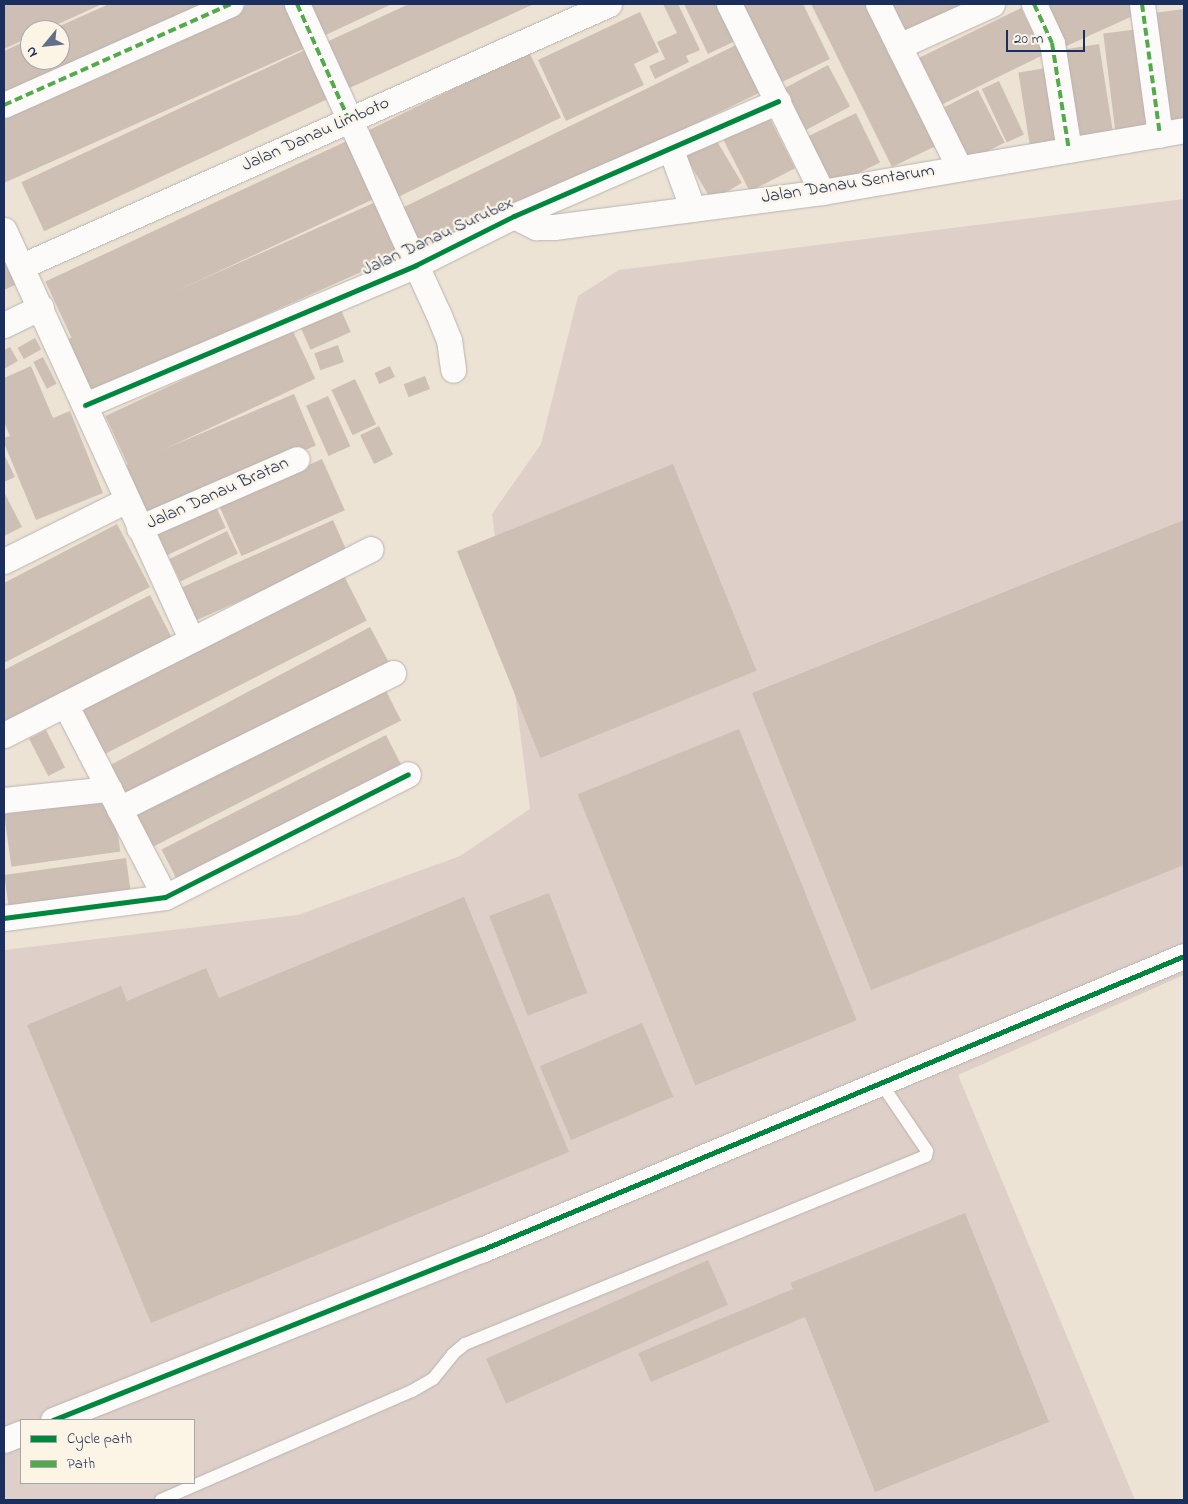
<!DOCTYPE html>
<html>
<head>
<meta charset="utf-8">
<style>
  body { margin:0 }
  #map { position:relative; width:1188px; height:1504px; overflow:hidden; background:#ede3d5; font-family:"Indie Flower",sans-serif }
  div>[style] { position:absolute }
  .industrial>* { inset:0; background:#decfc9 }
  .building>* { inset:0; background:#cebfb5; transform-origin:0 0 }
  .roads { filter:drop-shadow(0 0 1px #b8b4af) drop-shadow(0 0 1px #b8b4af) }
  .service>* { height:12px; margin:-6px; padding:0 6px; transform-origin:6px; border-radius:6px; background:#fcfbf9 }
  .minor>* { height:25px; margin:-12.5px; padding:0 12.5px; transform-origin:12.5px; border-radius:12.5px; background:#fcfbf9 }
  .quiet>* { height:4px; margin-top:-2px; transform-origin:0; background:repeating-linear-gradient(90deg,#52ab49 0 8px,transparent 0 12px) }
  .cycleway>* { height:5px; margin:-2.5px; padding:0 2.5px; transform-origin:2.5px; border-radius:2.5px; background:#00873e }
  span { translate:-50% -50%; white-space:nowrap; text-align:center; line-height:1.15; -webkit-text-stroke:4.5px #fcf5e5; paint-order:stroke }
  .street-label { font-size:18px; color:#1b2f5e }
  .frame { position:absolute; inset:0; border:5px solid #1b2f5e; pointer-events:none }
  .legend { position:absolute; left:20px; top:1419px; width:175px; height:65px; box-sizing:border-box; background:#fcf5e5; border:1px solid #a2a6af; margin:0; padding:6px 9px; list-style:none; font-size:15px; color:#1b2f5e }
  .legend li { display:flex; align-items:center; gap:10px; height:25px }
  .legend b { width:25px; border:1px solid #a2a6af }
  .north { position:absolute; left:20px; top:20px; width:50px; height:50px; box-sizing:border-box; background:#fcf5e5; border:1px solid #a2a6af; border-radius:50%; rotate:242deg; font-size:14px; font-weight:700; line-height:20px; text-align:center; color:#1b2f5e }
  .north::after { content:''; display:block; margin:auto; width:18px; height:22px; background:#646e88; clip-path:polygon(50% 0,100% 100%,50% 72%,0 100%) }
  .scale { position:absolute; left:1006px; top:30px; width:79px; height:22px; box-sizing:border-box; border:2px solid #1b2f5e; border-top:0; padding-left:6px; font-size:15px; line-height:18px; white-space:nowrap; color:#1b2f5e; -webkit-text-stroke:4px #fcf5e5; paint-order:stroke }
</style>
</head>
<body>
<div id="map">
  <div class="industrial">
    <i style="clip-path:polygon(evenodd,1184px 199px,1184px 975px,958px 1075px,1135px 1500px,4px 1500px,4px 950px,298px 915px,460px 856px,530px 809px,492px 514px,541px 444px,578px 296px,619px 270px,1184px 199px,21px 1420px,194px 1420px,194px 1483px,21px 1483px,21px 1420px)"></i>
  </div>
  <div class="building">
    <i style="clip-path:polygon(4px 4px,102px 4px,45px 30px,30px 30px,30px 37px,4px 49px)"></i>
    <i style="clip-path:polygon(109px 4px,220px 4px,4px 101px,4px 51px,30px 39px,30px 60px,60px 60px,60px 30px,51px 30px)"></i>
    <i style="clip-path:polygon(248px 4px,288px 4px,308px 47px,4px 183px,4px 113px)"></i>
    <i style="clip-path:polygon(301px 4px,392px 4px,317px 39px)"></i>
    <i style="clip-path:polygon(409px 4px,534px 4px,343px 91px,322px 44px)"></i>
    <i style="clip-path:polygon(663px 4px,678px 4px,700px 50px,686px 56px,689px 62px,655px 79px,649px 66px,665px 59px,657px 42px,677px 33px)"></i>
    <i style="clip-path:polygon(684px 4px,718px 4px,735px 41px,708px 54px)"></i>
    <i style="clip-path:polygon(739px 4px,803px 4px,830px 59px,778px 84px)"></i>
    <i style="clip-path:polygon(811px 4px,868px 4px,938px 145px,892px 167px)"></i>
    <i style="clip-path:polygon(887px 4px,970px 4px,902px 36px)"></i>
    <i style="clip-path:polygon(1042px 4px,1130px 4px,1135px 15px,1062px 48px)"></i>
    <i style="left:1021px;top:8px;width:52px;height:119px;rotate:64deg"></i>
    <i style="clip-path:polygon(1184px 9px,1184px 123px,1166px 125px,1153px 13px)"></i>
    <i style="clip-path:polygon(640px 12px,659px 52px,634px 64px,644px 85px,566px 121px,538px 60px)"></i>
    <i style="left:1139px;top:29px;width:106px;height:36px;rotate:83deg"></i>
    <i style="left:1099px;top:44px;width:92px;height:37px;rotate:81deg"></i>
    <i style="left:736px;top:45px;width:53px;height:371px;rotate:64deg"></i>
    <i style="left:305px;top:50px;width:54px;height:313px;rotate:65deg"></i>
    <i style="left:529px;top:52px;width:73px;height:183px;rotate:64deg"></i>
    <i style="left:828px;top:65px;width:47px;height:52px;rotate:62deg"></i>
    <i style="left:1046px;top:68px;width:75px;height:28px;rotate:81deg"></i>
    <i style="left:999px;top:81px;width:59px;height:19px;rotate:65deg"></i>
    <i style="left:978px;top:90px;width:59px;height:44px;rotate:63deg"></i>
    <i style="left:767px;top:113px;width:62px;height:51px;rotate:63deg"></i>
    <i style="left:856px;top:113px;width:55px;height:60px;rotate:64deg"></i>
    <i style="left:712px;top:133px;width:58px;height:35px;rotate:59deg"></i>
    <i style="left:349px;top:140px;width:64px;height:335px;rotate:65deg"></i>
    <i style="left:378px;top:201px;width:58px;height:344px;rotate:66deg"></i>
    <i style="clip-path:polygon(4px 257px,17px 284px,4px 290px)"></i>
    <i style="left:341px;top:310px;width:24px;height:44px;rotate:66deg"></i>
    <i style="left:292px;top:329px;width:55px;height:206px;rotate:65deg"></i>
    <i style="left:35px;top:338px;width:13px;height:20px;rotate:61deg"></i>
    <i style="left:338px;top:345px;width:18px;height:25px;rotate:71deg"></i>
    <i style="clip-path:polygon(10px 347px,18px 361px,4px 369px,4px 350px)"></i>
    <i style="left:43px;top:357px;width:30px;height:11px;rotate:63deg"></i>
    <i style="clip-path:polygon(31px 366px,53px 418px,70px 411px,103px 493px,36px 520px,4px 443px,4px 438px,10px 436px,4px 422px,4px 378px)"></i>
    <i style="left:390px;top:366px;width:12px;height:17px;rotate:66deg"></i>
    <i style="left:425px;top:376px;width:14px;height:23px;rotate:69deg"></i>
    <i style="left:355px;top:379px;width:50px;height:26px;rotate:65deg"></i>
    <i style="left:294px;top:394px;width:56px;height:187px;rotate:67deg"></i>
    <i style="left:328px;top:396px;width:55px;height:24px;rotate:66deg"></i>
    <i style="left:379px;top:426px;width:32px;height:21px;rotate:64deg"></i>
    <i style="clip-path:polygon(4px 454px,15px 477px,4px 482px)"></i>
    <i style="left:322px;top:459px;width:56px;height:113px;rotate:66deg"></i>
    <i style="left:673px;top:464px;width:223px;height:233px;rotate:68deg"></i>
    <i style="clip-path:polygon(5px 494px,22px 527px,4px 536px,4px 495px)"></i>
    <i style="left:216px;top:507px;width:23px;height:66px;rotate:65deg"></i>
    <i style="left:333px;top:520px;width:36px;height:170px;rotate:66deg"></i>
    <i style="clip-path:polygon(1184px 520px,1184px 865px,871px 990px,752px 693px)"></i>
    <i style="clip-path:polygon(117px 524px,150px 587px,4px 663px,4px 583px)"></i>
    <i style="left:227px;top:531px;width:25px;height:64px;rotate:64deg"></i>
    <i style="left:340px;top:568px;width:59px;height:300px;rotate:63deg"></i>
    <i style="clip-path:polygon(150px 595px,173px 640px,4px 727px,4px 670px)"></i>
    <i style="left:370px;top:627px;width:40px;height:297px;rotate:62deg"></i>
    <i style="left:382px;top:683px;width:42px;height:280px;rotate:63deg"></i>
    <i style="left:739px;top:729px;width:314px;height:174px;rotate:68deg"></i>
    <i style="left:46px;top:730px;width:42px;height:19px;rotate:63deg"></i>
    <i style="left:386px;top:735px;width:38px;height:252px;rotate:63deg"></i>
    <i style="left:113px;top:799px;width:53px;height:110px;rotate:82deg"></i>
    <i style="left:126px;top:858px;width:36px;height:123px;rotate:82deg"></i>
    <i style="left:549px;top:893px;width:107px;height:64px;rotate:69deg"></i>
    <i style="clip-path:polygon(464px 897px,569px 1152px,151px 1323px,27px 1025px,121px 986px,127px 1001px,206px 968px,219px 998px)"></i>
    <i style="left:642px;top:1023px;width:80px;height:111px;rotate:67deg"></i>
    <i style="clip-path:polygon(965px 1213px,1049px 1422px,875px 1492px,805px 1317px,651px 1382px,638px 1353px,793px 1289px,790px 1283px)"></i>
    <i style="left:708px;top:1260px;width:49px;height:243px;rotate:66deg"></i>
  </div>
  <div class="roads">
    <div class="service">
      <i style="left:161px;top:1500px;width:274px;rotate:-23.5deg"></i>
      <i style="left:412px;top:1391px;width:24px;rotate:-30deg"></i>
      <i style="left:433px;top:1379px;width:32px;rotate:-51deg"></i>
      <i style="left:453px;top:1354px;width:16px;rotate:-40deg"></i>
      <i style="left:465px;top:1344px;width:498px;rotate:-22.2deg"></i>
      <i style="left:926px;top:1156px;width:5px;rotate:-79deg"></i>
      <i style="left:927px;top:1151px;width:82px;rotate:-124.1deg"></i>
    </div>
    <div class="minor">
      <i style="left:297px;top:4px;width:340px;rotate:65.5deg"></i>
      <i style="left:438px;top:313px;width:29px;rotate:68deg"></i>
      <i style="left:449px;top:340px;width:30px;rotate:82deg"></i>
      <i style="left:729px;top:4px;width:210px;rotate:63.7deg"></i>
      <i style="left:878px;top:4px;width:182px;rotate:63.6deg"></i>
      <i style="left:1034px;top:4px;width:43px;rotate:65.2deg"></i>
      <i style="left:1052px;top:43px;width:108px;rotate:81deg"></i>
      <i style="left:1142px;top:4px;width:132px;rotate:82.2deg"></i>
      <i style="left:899px;top:46px;width:102px;rotate:-24.3deg"></i>
      <i style="left:4px;top:105px;width:248px;rotate:-24deg"></i>
      <i style="left:671px;top:150px;width:61px;rotate:69.8deg"></i>
      <i style="left:514px;top:216px;width:25px;rotate:27deg"></i>
      <i style="left:536px;top:227px;width:18px"></i>
      <i style="left:554px;top:227px;width:270px;rotate:-7.4deg"></i>
      <i style="left:822px;top:192px;width:367px;rotate:-9.7deg"></i>
      <i style="left:4px;top:230px;width:450px;rotate:65.4deg"></i>
      <i style="left:22px;top:266px;width:643px;rotate:-24.05deg"></i>
      <i style="left:4px;top:325px;width:41px;rotate:-25.9deg"></i>
      <i style="left:85px;top:405px;width:359px;rotate:-22.9deg"></i>
      <i style="left:416px;top:265px;width:110px;rotate:-26.6deg"></i>
      <i style="left:514px;top:216px;width:288px;rotate:-23.5deg"></i>
      <i style="left:139px;top:528px;width:172px;rotate:-23.6deg"></i>
      <i style="left:4px;top:561px;width:135px;rotate:-26.4deg"></i>
      <i style="left:65px;top:704px;width:217px;rotate:62.6deg"></i>
      <i style="left:4px;top:735px;width:411px;rotate:-26.9deg"></i>
      <i style="left:4px;top:800px;width:106px;rotate:-6deg"></i>
      <i style="left:119px;top:809px;width:306px;rotate:-26.4deg"></i>
      <i style="left:4px;top:918px;width:162px;rotate:-7.4deg"></i>
      <i style="left:165px;top:897px;width:272px;rotate:-26.8deg"></i>
      <i style="left:53px;top:1420px;width:461px;rotate:-21.7deg"></i>
      <i style="left:481px;top:1250px;width:762px;rotate:-22.7deg"></i>
      <i style="left:4px;top:1440px;width:18px;rotate:-22deg"></i>
    </div>
  </div>
  <div class="quiet">
    <i style="left:297px;top:4px;width:127px;rotate:65.9deg"></i>
    <i style="left:1034px;top:4px;width:43px;rotate:65.2deg"></i>
    <i style="left:1052px;top:43px;width:108px;rotate:81deg"></i>
    <i style="left:1142px;top:4px;width:132px;rotate:82.2deg"></i>
    <i style="left:4px;top:105px;width:248px;rotate:-24deg"></i>
  </div>
  <div class="cycleway">
    <i style="left:85px;top:405px;width:359px;rotate:-22.9deg"></i>
    <i style="left:416px;top:265px;width:110px;rotate:-26.6deg"></i>
    <i style="left:514px;top:216px;width:288px;rotate:-23.5deg"></i>
    <i style="left:4px;top:918px;width:162px;rotate:-7.4deg"></i>
    <i style="left:165px;top:897px;width:272px;rotate:-26.8deg"></i>
    <i style="left:53px;top:1420px;width:461px;rotate:-21.7deg"></i>
    <i style="left:481px;top:1250px;width:762px;rotate:-22.7deg"></i>
  </div>
  <div class="street-label">
    <span style="left:316px;top:135px;rotate:-24deg">Jalan Danau Limboto</span>
    <span style="left:848px;top:185px;rotate:-9deg">Jalan Danau Sentarum</span>
    <span style="left:438px;top:237px;rotate:-25deg">Jalan Danau Surubex</span>
    <span style="left:218px;top:494px;rotate:-24deg">Jalan Danau Bratan</span>
  </div>
  <div class="frame"></div>
  <ul class="legend">
  <li><b style="height:6px;background:#00873e"></b>Cycle path</li>
  <li><b style="height:6px;background:#52ab49"></b>Path</li>
  </ul>
  <div class="north">N</div>
  <div class="scale">20 m</div>
</div>
</body>
</html>
